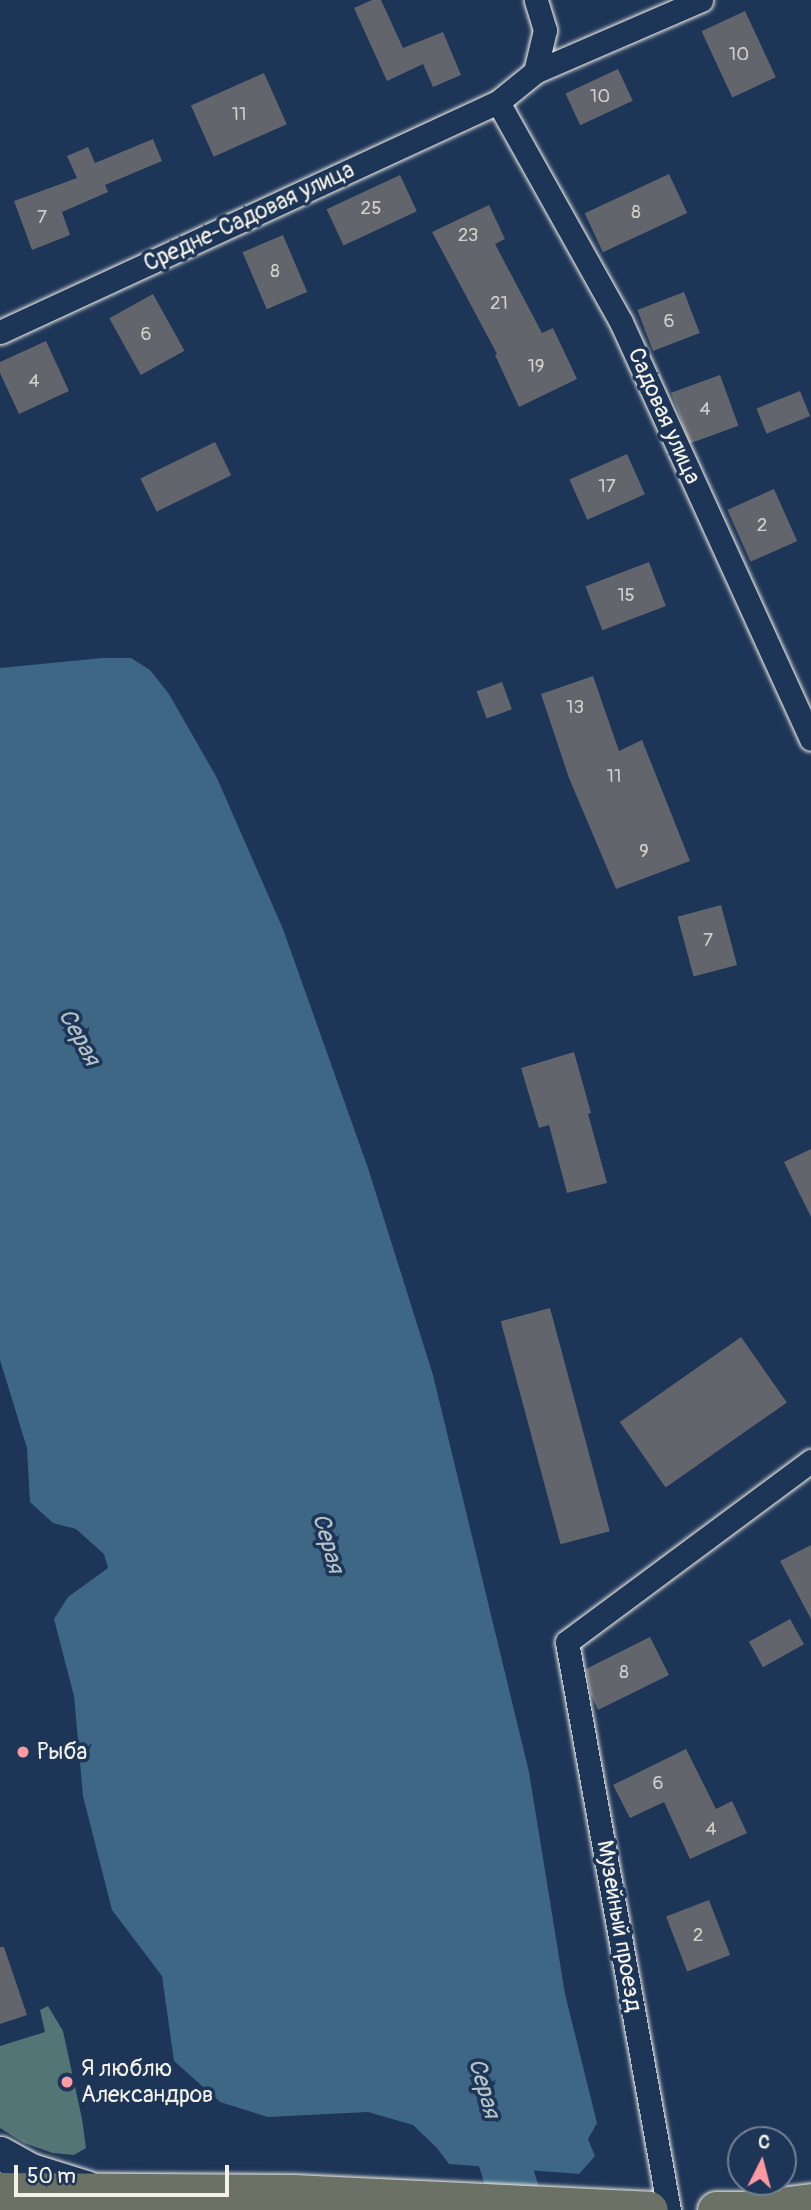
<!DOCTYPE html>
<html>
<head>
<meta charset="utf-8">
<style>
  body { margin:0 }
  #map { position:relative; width:811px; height:2210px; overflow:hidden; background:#1d3557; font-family:Pangolin,sans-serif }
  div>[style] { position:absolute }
  .green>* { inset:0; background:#537575 }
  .water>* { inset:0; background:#3d6784 }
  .river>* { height:51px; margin:-25.5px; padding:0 25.5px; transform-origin:25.5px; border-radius:25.5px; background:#3d6784 }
  .building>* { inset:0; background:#63656d; transform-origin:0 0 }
  .roads { filter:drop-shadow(0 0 2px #f4f1e8) drop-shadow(0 0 2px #f4f1e8) }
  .street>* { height:23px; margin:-11.5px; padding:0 11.5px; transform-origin:11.5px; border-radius:11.5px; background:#1d3557 }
  .secondary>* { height:33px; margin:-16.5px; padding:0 16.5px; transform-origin:16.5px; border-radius:16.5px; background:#1d3557 }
  .primary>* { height:37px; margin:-18.5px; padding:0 18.5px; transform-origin:18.5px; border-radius:18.5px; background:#6b7165 }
  .dots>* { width:19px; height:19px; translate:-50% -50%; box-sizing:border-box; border:4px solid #1d3557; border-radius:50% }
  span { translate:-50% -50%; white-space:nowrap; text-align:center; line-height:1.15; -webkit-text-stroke:7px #1d3557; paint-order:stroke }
  .number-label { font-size:19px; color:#d0cec9 }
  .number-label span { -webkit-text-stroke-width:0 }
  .street-label { font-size:23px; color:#f4f1e8 }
  .poi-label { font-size:23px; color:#f4f1e8 }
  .left { translate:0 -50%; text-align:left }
  .water-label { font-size:24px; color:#b4c1c5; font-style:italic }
  .north { position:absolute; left:727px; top:2126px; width:70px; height:70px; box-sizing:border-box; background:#1d3557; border:2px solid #738091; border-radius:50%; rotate:6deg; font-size:19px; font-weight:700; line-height:28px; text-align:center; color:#f4f1e8 }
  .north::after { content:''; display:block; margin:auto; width:24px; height:32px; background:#ff9aa2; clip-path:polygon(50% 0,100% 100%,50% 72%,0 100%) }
  .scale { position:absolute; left:14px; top:2165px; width:215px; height:32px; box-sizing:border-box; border:4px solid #f4f1e8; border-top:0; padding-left:9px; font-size:21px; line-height:24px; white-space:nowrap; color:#f4f1e8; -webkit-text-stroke:5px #1d3557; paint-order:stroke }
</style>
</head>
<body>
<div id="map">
  <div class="green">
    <i style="clip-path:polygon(48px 2006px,63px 2031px,82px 2119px,86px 2148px,74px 2155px,53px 2153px,24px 2143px,0 2128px,0 2046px,45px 2032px,40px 2010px)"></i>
  </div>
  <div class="water">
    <i style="clip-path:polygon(102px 658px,131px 658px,150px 670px,169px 694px,217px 778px,283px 929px,368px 1168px,433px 1375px,529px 1772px,565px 1994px,597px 2123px,588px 2139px,595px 2156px,579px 2174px,449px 2164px,437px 2148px,413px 2125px,368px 2112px,268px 2117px,220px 2102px,174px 2061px,162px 1976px,112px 1910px,83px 1796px,74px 1696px,54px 1619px,68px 1597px,108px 1568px,104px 1554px,76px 1529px,53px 1523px,30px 1502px,27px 1448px,0 1360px,0 668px)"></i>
  </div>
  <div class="river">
    <i style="left:486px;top:2104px;width:111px;rotate:72.7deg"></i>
  </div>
  <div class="building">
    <i style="clip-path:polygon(372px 0,381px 0,403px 48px,443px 32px,461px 75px,433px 87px,423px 64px,387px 81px,354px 8px)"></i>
    <i style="left:745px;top:11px;width:73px;height:48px;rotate:65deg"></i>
    <i style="left:618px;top:69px;width:35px;height:58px;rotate:65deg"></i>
    <i style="left:264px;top:73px;width:56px;height:80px;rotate:66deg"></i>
    <i style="clip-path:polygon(153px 139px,162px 161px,105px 185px,108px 192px,62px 212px,70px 235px,32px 250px,14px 201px,77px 178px,67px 156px,88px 147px,95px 163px)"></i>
    <i style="left:669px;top:174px;width:43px;height:93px;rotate:65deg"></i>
    <i style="left:400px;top:175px;width:40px;height:81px;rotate:65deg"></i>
    <i style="clip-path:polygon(489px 205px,505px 239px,495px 244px,542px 333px,553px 328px,577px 379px,519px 407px,495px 355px,497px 354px,432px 232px)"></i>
    <i style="left:283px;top:235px;width:62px;height:44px;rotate:67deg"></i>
    <i style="left:684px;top:292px;width:44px;height:50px;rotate:69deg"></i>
    <i style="left:153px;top:294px;width:65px;height:50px;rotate:61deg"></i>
    <i style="clip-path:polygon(46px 341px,69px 391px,19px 414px,0 373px,0 362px)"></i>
    <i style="left:720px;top:375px;width:54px;height:52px;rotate:70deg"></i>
    <i style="left:800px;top:391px;width:27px;height:47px;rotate:68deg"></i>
    <i style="left:215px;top:442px;width:37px;height:83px;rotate:64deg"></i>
    <i style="left:627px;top:454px;width:44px;height:63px;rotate:66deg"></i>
    <i style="left:774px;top:489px;width:57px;height:51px;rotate:66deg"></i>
    <i style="left:649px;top:562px;width:47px;height:68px;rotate:69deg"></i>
    <i style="clip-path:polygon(593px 676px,619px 751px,642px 740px,690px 861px,616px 889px,569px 778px,541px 694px)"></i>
    <i style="left:502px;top:682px;width:29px;height:27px;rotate:70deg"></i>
    <i style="left:721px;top:905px;width:62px;height:45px;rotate:75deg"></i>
    <i style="clip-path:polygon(574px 1052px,591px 1113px,588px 1114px,607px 1183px,567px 1193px,549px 1125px,539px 1128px,521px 1068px)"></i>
    <i style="clip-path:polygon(811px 1149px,811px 1217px,784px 1162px)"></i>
    <i style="left:550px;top:1308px;width:231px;height:51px;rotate:75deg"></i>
    <i style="left:741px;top:1337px;width:80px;height:148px;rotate:55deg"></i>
    <i style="clip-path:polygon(811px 1545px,811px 1619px,780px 1561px)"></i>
    <i style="left:790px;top:1619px;width:29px;height:47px;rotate:61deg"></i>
    <i style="clip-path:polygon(650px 1637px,669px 1675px,598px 1710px,591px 1695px,586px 1669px)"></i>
    <i style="clip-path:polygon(686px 1749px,716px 1809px,732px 1801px,747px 1833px,690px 1859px,664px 1802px,630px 1818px,613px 1785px)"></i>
    <i style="left:709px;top:1900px;width:59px;height:46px;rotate:69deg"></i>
    <i style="clip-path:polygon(0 1947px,4px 1947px,27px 2015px,0 2024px)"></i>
  </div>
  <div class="roads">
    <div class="street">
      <i style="left:535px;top:72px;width:181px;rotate:-23.4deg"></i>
      <i style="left:498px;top:102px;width:252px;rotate:60.8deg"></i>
      <i style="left:621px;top:322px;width:458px;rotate:65.5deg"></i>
      <i style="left:0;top:332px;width:549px;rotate:-24.79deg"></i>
      <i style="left:498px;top:102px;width:48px;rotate:-39deg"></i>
      <i style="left:535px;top:72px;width:43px;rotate:-76.6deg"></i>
      <i style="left:545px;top:30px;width:31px;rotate:-107deg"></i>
      <i style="left:669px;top:2210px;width:577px;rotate:-100.18deg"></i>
      <i style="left:567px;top:1642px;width:304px;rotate:-36.6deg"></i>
    </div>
    <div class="secondary">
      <i style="left:0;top:2153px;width:35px;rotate:29deg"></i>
      <i style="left:31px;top:2170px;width:58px;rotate:17.2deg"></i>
    </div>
    <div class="primary">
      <i style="left:0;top:2191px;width:293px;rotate:0.4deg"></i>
      <i style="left:293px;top:2193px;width:356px;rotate:2.7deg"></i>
      <i style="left:716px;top:2210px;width:36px"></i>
      <i style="left:752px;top:2210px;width:60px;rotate:-7.7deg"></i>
    </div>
  </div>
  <div class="dots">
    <i style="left:23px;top:1752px;background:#ff9aa2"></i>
    <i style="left:67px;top:2082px;background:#ff9aa2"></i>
  </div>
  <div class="number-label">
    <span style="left:739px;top:55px">10</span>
    <span style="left:600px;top:97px">10</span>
    <span style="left:239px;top:115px">11</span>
    <span style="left:371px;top:209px">25</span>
    <span style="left:636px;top:213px">8</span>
    <span style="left:42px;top:218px">7</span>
    <span style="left:468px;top:236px">23</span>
    <span style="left:275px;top:272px">8</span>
    <span style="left:499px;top:304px">21</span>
    <span style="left:669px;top:322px">6</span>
    <span style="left:146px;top:335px">6</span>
    <span style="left:536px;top:367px">19</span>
    <span style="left:34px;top:382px">4</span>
    <span style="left:705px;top:410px">4</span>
    <span style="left:607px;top:487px">17</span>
    <span style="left:762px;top:526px">2</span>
    <span style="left:626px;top:596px">15</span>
    <span style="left:575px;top:708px">13</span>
    <span style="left:614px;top:777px">11</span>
    <span style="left:644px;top:852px">9</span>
    <span style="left:708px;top:941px">7</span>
    <span style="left:624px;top:1673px">8</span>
    <span style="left:658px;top:1784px">6</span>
    <span style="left:711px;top:1830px">4</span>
    <span style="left:698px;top:1936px">2</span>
  </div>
  <div class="street-label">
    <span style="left:249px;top:217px;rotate:-25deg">Средне-Садовая улица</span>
    <span style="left:664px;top:416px;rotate:66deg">Садовая улица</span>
    <span style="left:619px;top:1926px;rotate:80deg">Музейный проезд</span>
  </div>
  <div class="poi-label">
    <span class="left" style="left:37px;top:1752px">Рыба</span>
    <span class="left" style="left:81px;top:2082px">Я люблю<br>Александров</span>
  </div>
  <div class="water-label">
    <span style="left:79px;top:1037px;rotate:61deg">Серая</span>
    <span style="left:328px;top:1543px;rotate:74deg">Серая</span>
    <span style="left:484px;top:2088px;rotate:74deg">Серая</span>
  </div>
  <div class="north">С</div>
  <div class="scale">50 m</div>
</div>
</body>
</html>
